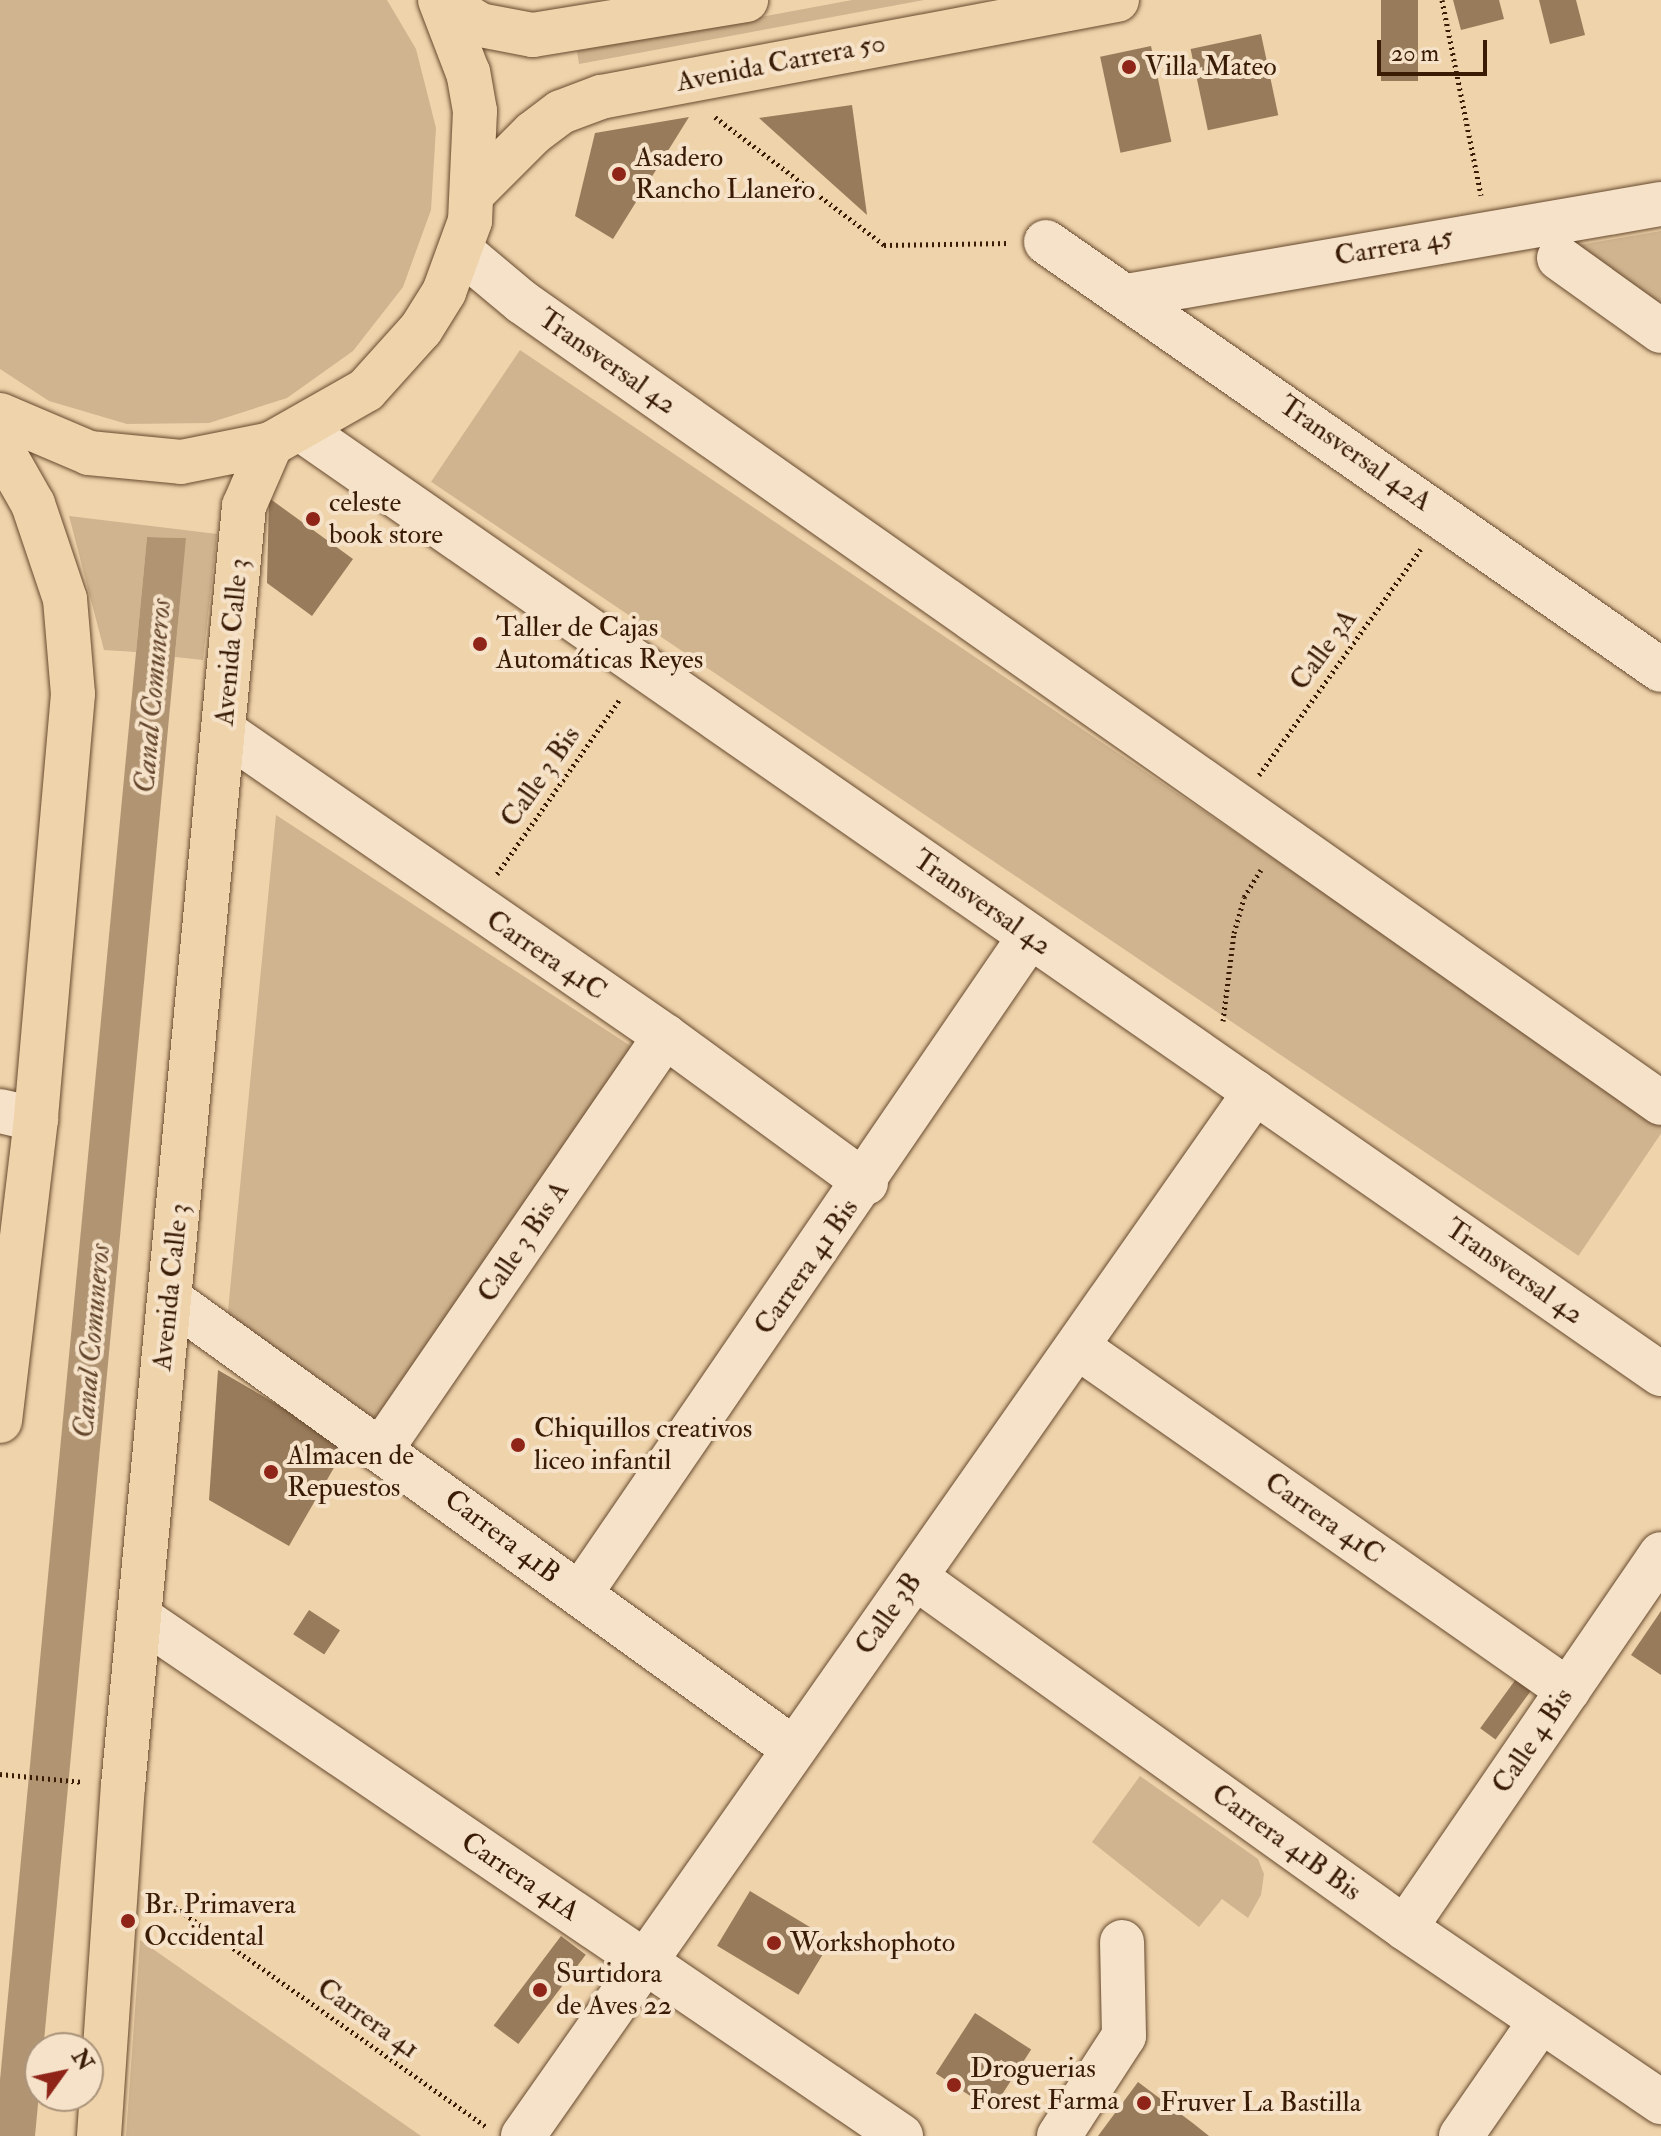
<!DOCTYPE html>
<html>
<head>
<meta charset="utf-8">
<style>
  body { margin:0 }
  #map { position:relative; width:1661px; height:2136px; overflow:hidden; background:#efd3ab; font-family:"IM FELL Double Pica",serif }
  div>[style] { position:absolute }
  .green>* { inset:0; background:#d0b48f; transform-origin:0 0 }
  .water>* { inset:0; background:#b19573 }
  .building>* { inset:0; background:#987b5b; transform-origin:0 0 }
  .path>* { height:5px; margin-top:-2.5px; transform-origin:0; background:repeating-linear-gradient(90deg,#3a1c05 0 2px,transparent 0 6px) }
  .roads { filter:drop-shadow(0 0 2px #674a2e) drop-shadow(0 0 2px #674a2e) }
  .minor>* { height:44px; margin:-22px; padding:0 22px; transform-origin:22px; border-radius:22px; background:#f5e2c8 }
  .major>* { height:44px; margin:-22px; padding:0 22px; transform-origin:22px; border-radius:22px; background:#efd3ab }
  .dots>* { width:22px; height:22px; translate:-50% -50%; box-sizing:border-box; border:4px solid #f5e2c8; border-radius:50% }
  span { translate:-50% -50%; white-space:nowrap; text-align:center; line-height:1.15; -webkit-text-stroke:8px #f5e2c8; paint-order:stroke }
  .street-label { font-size:28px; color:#3a1c05 }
  .poi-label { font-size:28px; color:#3a1c05 }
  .left { translate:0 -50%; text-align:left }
  .water-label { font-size:30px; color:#64462c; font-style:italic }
  .north { position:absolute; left:24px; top:2032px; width:80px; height:80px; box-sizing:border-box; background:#f5e2c8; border:2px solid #aa937a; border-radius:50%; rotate:57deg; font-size:22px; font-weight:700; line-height:32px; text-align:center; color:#3a1c05 }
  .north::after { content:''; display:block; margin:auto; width:28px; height:36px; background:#8f2418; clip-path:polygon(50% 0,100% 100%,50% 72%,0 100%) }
  .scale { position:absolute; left:1377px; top:40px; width:110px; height:36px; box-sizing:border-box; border:4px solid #3a1c05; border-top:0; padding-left:10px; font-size:24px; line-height:28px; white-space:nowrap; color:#3a1c05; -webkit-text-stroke:6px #f5e2c8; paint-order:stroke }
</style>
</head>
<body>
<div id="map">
  <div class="green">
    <i style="clip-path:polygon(0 0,387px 0,416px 49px,436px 128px,431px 210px,403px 287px,353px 351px,287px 398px,209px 423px,127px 424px,49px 401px,0 369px)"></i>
    <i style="clip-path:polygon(852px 0,924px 0,579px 64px,577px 51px)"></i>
    <i style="clip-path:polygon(1661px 231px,1661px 310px,1573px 246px)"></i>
    <i style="left:520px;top:350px;width:1384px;height:159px;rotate:34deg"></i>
    <i style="clip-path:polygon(69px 516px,217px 534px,203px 660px,175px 657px,185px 538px,147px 537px,136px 652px,104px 650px)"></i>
    <i style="clip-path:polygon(276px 815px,643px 1054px,381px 1427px,227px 1321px)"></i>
    <i style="clip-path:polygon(1140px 1776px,1258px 1859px,1264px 1874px,1261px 1895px,1248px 1918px,1222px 1899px,1199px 1927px,1092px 1842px)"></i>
    <i style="clip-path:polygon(140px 1940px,421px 2136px,126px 2136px)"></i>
  </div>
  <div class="water">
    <i style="clip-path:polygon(147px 537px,186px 538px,35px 2136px,0 2136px,0 2080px)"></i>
  </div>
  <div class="building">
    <i style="left:1381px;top:0;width:37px;height:81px"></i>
    <i style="clip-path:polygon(1453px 0,1499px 0,1504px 19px,1461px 30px)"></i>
    <i style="clip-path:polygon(1539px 0,1576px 0,1585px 35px,1550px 44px)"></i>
    <i style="left:1261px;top:34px;width:83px;height:72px;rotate:78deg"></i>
    <i style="left:1151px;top:46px;width:98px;height:52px;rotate:78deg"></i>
    <i style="clip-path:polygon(852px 105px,867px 215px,759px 118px)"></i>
    <i style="clip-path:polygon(689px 117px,613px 239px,575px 216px,595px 133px)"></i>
    <i style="clip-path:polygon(269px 498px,353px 559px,312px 616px,267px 583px)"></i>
    <i style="clip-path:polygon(218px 1370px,347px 1445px,289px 1546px,209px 1500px)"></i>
    <i style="left:309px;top:1610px;width:37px;height:29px;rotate:33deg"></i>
    <i style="clip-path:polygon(1661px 1611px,1661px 1675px,1631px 1655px)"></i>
    <i style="left:1516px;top:1679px;width:19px;height:61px;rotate:36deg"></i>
    <i style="left:750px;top:1891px;width:95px;height:64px;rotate:31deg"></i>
    <i style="left:561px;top:1936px;width:31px;height:112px;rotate:37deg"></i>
    <i style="left:975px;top:2013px;width:67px;height:72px;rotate:33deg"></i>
    <i style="clip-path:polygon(1138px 2082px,1194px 2124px,1209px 2136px,1098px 2136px)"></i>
  </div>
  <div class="path">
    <i style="left:1442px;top:0;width:199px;rotate:78.7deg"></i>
    <i style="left:715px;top:117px;width:212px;rotate:37.1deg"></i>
    <i style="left:884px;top:245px;width:125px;rotate:-0.9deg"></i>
    <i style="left:1259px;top:775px;width:278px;rotate:-54.4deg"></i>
    <i style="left:497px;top:874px;width:214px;rotate:-54.9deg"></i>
    <i style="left:1223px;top:1021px;width:89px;rotate:-82.9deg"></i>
    <i style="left:1234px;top:933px;width:37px;rotate:-74deg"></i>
    <i style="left:1244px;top:897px;width:32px;rotate:-58deg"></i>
    <i style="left:0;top:1774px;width:83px;rotate:5.5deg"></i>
    <i style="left:155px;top:1893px;width:406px;rotate:35.2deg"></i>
  </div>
  <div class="roads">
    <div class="minor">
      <i style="left:1046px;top:242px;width:749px;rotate:34.84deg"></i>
      <i style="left:461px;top:251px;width:80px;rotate:39.9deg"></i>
      <i style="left:522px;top:302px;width:1392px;rotate:35.12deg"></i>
      <i style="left:1559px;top:258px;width:125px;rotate:35.6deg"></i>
      <i style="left:1127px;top:296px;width:542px;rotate:-9.78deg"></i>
      <i style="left:303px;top:431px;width:1653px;rotate:34.78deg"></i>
      <i style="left:225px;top:732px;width:535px;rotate:34.64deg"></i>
      <i style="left:665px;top:1036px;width:249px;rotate:36.2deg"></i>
      <i style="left:0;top:1111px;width:37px;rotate:13deg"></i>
      <i style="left:170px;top:1299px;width:769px;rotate:35.8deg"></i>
      <i style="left:1079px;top:1348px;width:597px;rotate:34.97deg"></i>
      <i style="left:382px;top:1448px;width:500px;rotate:-55.5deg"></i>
      <i style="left:915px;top:1577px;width:603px;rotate:35.62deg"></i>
      <i style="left:1405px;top:1928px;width:310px;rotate:34.2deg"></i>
      <i style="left:580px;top:1594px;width:797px;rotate:-55.63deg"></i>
      <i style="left:139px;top:1617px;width:922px;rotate:34.26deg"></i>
      <i style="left:1405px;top:1928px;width:453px;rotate:-55.6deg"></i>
      <i style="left:523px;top:2136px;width:1275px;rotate:-54.96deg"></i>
      <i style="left:1059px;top:2136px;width:119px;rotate:-57deg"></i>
      <i style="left:1124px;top:2036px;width:94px;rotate:-91.2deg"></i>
      <i style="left:1461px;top:2136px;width:139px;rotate:-55.3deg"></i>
    </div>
    <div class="major">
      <i style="left:441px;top:1px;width:46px;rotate:31.6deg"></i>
      <i style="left:480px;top:25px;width:54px;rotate:10.7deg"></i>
      <i style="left:533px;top:35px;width:216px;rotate:-9.3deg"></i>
      <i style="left:475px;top:191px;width:82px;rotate:-45deg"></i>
      <i style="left:533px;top:133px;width:35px;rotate:-37deg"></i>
      <i style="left:561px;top:112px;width:43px;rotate:-20.6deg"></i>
      <i style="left:601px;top:97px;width:525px;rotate:-10.65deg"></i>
      <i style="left:0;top:415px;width:97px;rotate:23.1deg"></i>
      <i style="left:89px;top:453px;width:92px;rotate:5.6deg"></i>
      <i style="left:181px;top:462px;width:92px;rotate:-11.3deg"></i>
      <i style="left:271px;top:444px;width:109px;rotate:-29.6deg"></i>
      <i style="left:366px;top:390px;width:82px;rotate:-48deg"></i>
      <i style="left:421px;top:329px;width:44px;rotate:-58.1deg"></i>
      <i style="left:444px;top:292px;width:76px;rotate:-69.9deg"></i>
      <i style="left:470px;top:221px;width:110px;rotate:-87.4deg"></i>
      <i style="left:475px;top:111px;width:39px;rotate:-100deg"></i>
      <i style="left:468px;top:73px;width:78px;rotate:-111deg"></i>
      <i style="left:0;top:446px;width:67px;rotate:60.4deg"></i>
      <i style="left:33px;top:504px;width:100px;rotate:71.4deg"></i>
      <i style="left:65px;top:599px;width:95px;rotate:85.2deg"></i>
      <i style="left:73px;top:694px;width:427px;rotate:95deg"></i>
      <i style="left:36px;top:1119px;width:304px;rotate:96.8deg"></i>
      <i style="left:99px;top:2136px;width:351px;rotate:-86.1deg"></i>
      <i style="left:123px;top:1786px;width:1286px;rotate:-84.6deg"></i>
      <i style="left:244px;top:506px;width:68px;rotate:-66.5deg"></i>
    </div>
  </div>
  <div class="dots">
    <i style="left:1129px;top:67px;background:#8f2418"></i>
    <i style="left:619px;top:174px;background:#8f2418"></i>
    <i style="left:313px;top:519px;background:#8f2418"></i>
    <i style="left:480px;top:644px;background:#8f2418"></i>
    <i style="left:518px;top:1445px;background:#8f2418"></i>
    <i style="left:271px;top:1472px;background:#8f2418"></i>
    <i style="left:128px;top:1921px;background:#8f2418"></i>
    <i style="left:774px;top:1943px;background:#8f2418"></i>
    <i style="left:540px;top:1990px;background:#8f2418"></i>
    <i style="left:954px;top:2085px;background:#8f2418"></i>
    <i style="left:1144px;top:2103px;background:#8f2418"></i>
  </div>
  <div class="street-label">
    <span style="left:781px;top:63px;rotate:-11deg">Avenida Carrera 50</span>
    <span style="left:1394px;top:247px;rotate:-10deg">Carrera 45</span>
    <span style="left:607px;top:362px;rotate:35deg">Transversal 42</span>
    <span style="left:1355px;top:454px;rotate:35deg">Transversal 42A</span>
    <span style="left:232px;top:642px;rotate:-85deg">Avenida Calle 3</span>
    <span style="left:1324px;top:650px;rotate:-54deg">Calle 3A</span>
    <span style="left:541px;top:777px;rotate:-55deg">Calle 3 Bis</span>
    <span style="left:982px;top:903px;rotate:35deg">Transversal 42</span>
    <span style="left:546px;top:956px;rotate:34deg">Carrera 41C</span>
    <span style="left:524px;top:1242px;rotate:-56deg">Calle 3 Bis A</span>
    <span style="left:807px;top:1267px;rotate:-55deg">Carrera 41 Bis</span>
    <span style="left:1514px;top:1272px;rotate:35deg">Transversal 42</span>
    <span style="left:171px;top:1287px;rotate:-84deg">Avenida Calle 3</span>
    <span style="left:1324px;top:1519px;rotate:35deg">Carrera 41C</span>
    <span style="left:502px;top:1537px;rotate:37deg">Carrera 41B</span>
    <span style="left:889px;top:1614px;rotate:-55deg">Calle 3B</span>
    <span style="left:1533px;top:1741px;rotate:-56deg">Calle 4 Bis</span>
    <span style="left:1286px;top:1843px;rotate:36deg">Carrera 41B Bis</span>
    <span style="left:520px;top:1877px;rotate:34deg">Carrera 41A</span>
    <span style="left:368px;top:2019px;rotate:35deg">Carrera 41</span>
  </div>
  <div class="poi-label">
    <span class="left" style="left:1145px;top:67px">Villa Mateo</span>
    <span class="left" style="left:635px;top:174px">Asadero<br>Rancho Llanero</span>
    <span class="left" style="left:329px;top:519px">celeste<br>book store</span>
    <span class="left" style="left:496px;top:644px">Taller de Cajas<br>Automáticas Reyes</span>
    <span class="left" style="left:534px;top:1445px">Chiquillos creativos<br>liceo infantil</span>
    <span class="left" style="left:287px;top:1472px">Almacen de<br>Repuestos</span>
    <span class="left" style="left:144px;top:1921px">Br. Primavera<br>Occidental</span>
    <span class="left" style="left:790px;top:1943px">Workshophoto</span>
    <span class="left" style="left:556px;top:1990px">Surtidora<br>de Aves 22</span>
    <span class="left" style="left:970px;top:2085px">Droguerias<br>Forest Farma</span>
    <span class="left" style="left:1160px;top:2103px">Fruver La Bastilla</span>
  </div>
  <div class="water-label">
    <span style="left:153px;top:696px;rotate:-85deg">Canal Comuneros</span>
    <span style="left:92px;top:1341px;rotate:-85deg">Canal Comuneros</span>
  </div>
  <div class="north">N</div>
  <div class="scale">20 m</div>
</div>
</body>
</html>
